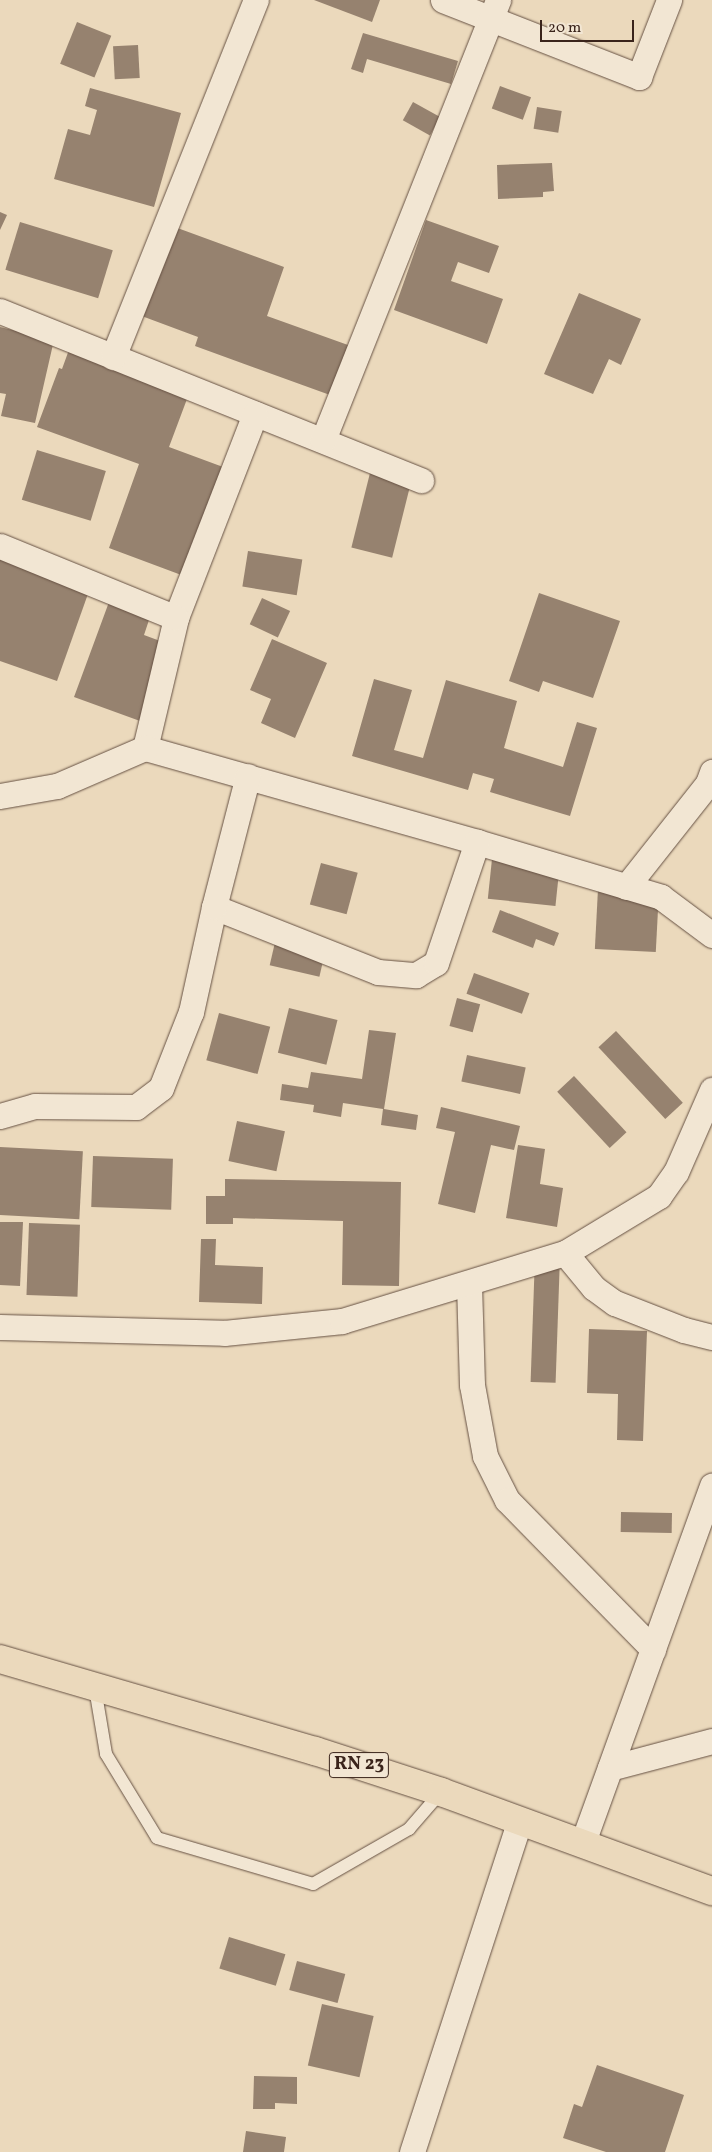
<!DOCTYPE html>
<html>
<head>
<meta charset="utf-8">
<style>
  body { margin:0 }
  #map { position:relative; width:712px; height:2152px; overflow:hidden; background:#ebd9bc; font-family:Vollkorn,serif }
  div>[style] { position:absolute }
  .building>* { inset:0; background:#96826f; transform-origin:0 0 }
  .roads { filter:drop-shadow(0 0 1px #665143) drop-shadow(0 0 1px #665143) }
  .lane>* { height:12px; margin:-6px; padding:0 6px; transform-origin:6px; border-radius:6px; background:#f2e6d3 }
  .street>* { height:25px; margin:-12.5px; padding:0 12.5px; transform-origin:12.5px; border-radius:12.5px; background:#f2e6d3 }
  .primary>* { height:28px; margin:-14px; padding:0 14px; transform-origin:14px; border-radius:14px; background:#ebd9bc }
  span { translate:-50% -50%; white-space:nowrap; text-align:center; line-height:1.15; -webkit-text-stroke:4px #f2e6d3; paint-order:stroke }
  .shield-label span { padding:1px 4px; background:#f2e6d3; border:1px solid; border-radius:4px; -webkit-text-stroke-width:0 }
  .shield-label { font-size:19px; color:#3a241b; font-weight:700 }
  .scale { position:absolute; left:540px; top:20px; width:94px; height:22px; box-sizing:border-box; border:2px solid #3a241b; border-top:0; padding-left:6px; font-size:15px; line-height:18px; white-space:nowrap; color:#3a241b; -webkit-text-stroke:4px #f2e6d3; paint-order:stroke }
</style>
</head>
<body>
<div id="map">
  <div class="building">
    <i style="clip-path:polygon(314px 0,380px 0,372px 22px)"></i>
    <i style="left:77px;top:22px;width:37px;height:45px;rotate:22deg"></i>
    <i style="clip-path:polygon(363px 33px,458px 61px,451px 84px,367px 59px,363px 73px,351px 69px)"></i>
    <i style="left:138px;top:45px;width:33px;height:25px;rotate:87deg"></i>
    <i style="left:500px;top:86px;width:33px;height:24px;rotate:20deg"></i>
    <i style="clip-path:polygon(90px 88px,181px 113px,154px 207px,54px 179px,68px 129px,90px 135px,97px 110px,85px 106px)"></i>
    <i style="left:413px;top:102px;width:31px;height:21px;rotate:29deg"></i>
    <i style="left:537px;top:107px;width:25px;height:22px;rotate:9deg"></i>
    <i style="clip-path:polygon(552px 163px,554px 191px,543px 192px,543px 197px,498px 199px,497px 165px)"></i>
    <i style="clip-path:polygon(0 212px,7px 215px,0 230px)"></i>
    <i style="clip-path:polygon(426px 220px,499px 246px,489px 273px,458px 262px,451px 281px,503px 299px,487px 344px,394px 310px)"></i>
    <i style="left:20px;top:222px;width:97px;height:50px;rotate:17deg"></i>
    <i style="clip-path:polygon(172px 226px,284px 267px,267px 316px,348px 345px,330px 395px,195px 346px,198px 337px,139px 315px)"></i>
    <i style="clip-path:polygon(579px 293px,641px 319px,621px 365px,609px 359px,593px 394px,544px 374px)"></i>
    <i style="clip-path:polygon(0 327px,54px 340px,35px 423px,1px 416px,6px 394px,0 393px)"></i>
    <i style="clip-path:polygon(70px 347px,190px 391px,169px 447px,242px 474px,184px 576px,109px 548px,139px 464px,37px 427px,59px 368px,62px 369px)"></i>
    <i style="left:37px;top:450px;width:72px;height:52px;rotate:17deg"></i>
    <i style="left:371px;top:469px;width:42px;height:81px;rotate:14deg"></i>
    <i style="left:248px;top:551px;width:55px;height:36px;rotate:9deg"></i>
    <i style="clip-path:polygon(0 559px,89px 591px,57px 681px,0 661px)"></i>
    <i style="clip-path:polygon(539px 593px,620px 621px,593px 698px,543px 681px,539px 692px,509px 681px)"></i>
    <i style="left:262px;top:598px;width:31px;height:29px;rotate:25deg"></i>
    <i style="clip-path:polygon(109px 602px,150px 617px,144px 635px,179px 648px,151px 725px,74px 697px)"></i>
    <i style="clip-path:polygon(272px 639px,327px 663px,295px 738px,261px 723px,271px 699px,250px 690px)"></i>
    <i style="clip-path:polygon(374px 679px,412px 690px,394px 750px,423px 758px,446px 680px,517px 701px,504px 748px,563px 767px,577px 722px,597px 728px,570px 816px,490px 792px,494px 779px,473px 773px,468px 790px,352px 756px)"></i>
    <i style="left:492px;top:859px;width:68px;height:40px;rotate:6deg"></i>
    <i style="left:321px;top:863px;width:38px;height:43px;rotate:15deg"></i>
    <i style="left:598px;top:889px;width:61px;height:60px;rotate:3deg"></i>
    <i style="clip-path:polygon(500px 910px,559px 933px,554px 946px,536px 939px,533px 948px,492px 932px)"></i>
    <i style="left:276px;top:938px;width:51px;height:28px;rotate:13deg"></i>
    <i style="left:474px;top:973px;width:59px;height:22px;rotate:20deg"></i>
    <i style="left:457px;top:998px;width:24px;height:29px;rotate:15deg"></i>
    <i style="left:289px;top:1008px;width:50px;height:46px;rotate:14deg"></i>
    <i style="left:219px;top:1013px;width:53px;height:49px;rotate:15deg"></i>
    <i style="clip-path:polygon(369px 1030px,396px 1033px,384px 1109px,418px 1115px,416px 1130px,381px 1125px,383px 1109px,343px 1103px,341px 1117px,313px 1112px,314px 1105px,280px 1100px,282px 1084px,308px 1088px,311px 1072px,362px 1079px)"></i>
    <i style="left:616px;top:1031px;width:98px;height:24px;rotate:47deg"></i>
    <i style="left:467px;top:1055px;width:60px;height:27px;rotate:12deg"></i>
    <i style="left:574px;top:1076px;width:77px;height:23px;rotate:47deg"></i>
    <i style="clip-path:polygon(441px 1107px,520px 1126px,514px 1150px,491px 1145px,475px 1213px,438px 1204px,455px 1132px,436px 1128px)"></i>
    <i style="left:237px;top:1121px;width:49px;height:41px;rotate:12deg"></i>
    <i style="clip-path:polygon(518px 1145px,545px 1149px,540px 1184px,563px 1188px,557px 1227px,506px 1218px)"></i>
    <i style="left:0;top:1147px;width:83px;height:68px;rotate:3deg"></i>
    <i style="left:93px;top:1156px;width:80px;height:51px;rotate:2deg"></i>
    <i style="clip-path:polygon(225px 1179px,401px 1182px,399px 1286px,342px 1285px,343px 1221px,233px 1218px,233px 1224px,206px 1224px,206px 1196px,225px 1196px)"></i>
    <i style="clip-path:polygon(0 1222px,23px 1222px,20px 1286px,0 1285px)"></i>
    <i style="left:29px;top:1223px;width:51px;height:72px;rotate:2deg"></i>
    <i style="clip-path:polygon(201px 1239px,216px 1239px,215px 1265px,263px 1267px,262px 1304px,199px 1302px)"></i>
    <i style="left:535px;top:1256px;width:25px;height:126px;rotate:2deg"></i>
    <i style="clip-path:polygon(589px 1329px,647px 1331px,643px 1441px,617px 1440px,618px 1394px,587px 1393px)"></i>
    <i style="left:621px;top:1512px;width:51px;height:20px;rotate:1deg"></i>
    <i style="left:229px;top:1937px;width:59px;height:33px;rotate:17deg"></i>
    <i style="left:297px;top:1961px;width:50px;height:30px;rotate:15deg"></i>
    <i style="left:322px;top:2004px;width:53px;height:63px;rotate:13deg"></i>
    <i style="clip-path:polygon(597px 2065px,684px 2095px,665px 2152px,606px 2152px,563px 2138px,574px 2104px,582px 2107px)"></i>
    <i style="clip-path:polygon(254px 2076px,297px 2077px,297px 2104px,275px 2103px,275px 2109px,253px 2109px)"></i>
    <i style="clip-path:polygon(246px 2131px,286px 2137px,284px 2152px,243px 2152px)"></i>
  </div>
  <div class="roads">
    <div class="lane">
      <i style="left:95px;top:1688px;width:67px;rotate:80.5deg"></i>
      <i style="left:106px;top:1754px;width:98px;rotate:58.7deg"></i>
      <i style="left:157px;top:1838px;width:163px;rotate:16.4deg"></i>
      <i style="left:313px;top:1884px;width:111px;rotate:-29.8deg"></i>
      <i style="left:409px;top:1829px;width:49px;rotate:-49.1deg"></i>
    </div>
    <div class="street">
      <i style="left:443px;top:0;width:211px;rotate:21.4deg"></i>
      <i style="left:639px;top:77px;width:83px;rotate:-68.7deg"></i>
      <i style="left:0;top:311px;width:454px;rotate:21.9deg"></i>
      <i style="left:113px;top:357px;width:385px;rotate:-68.2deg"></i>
      <i style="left:255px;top:414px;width:219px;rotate:111.2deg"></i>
      <i style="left:176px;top:618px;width:134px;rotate:103.4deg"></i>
      <i style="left:145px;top:748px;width:345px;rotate:15.8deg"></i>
      <i style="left:477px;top:842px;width:192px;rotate:16.6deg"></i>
      <i style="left:661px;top:897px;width:64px;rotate:36.7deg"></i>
      <i style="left:323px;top:440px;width:474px;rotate:-68.3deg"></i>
      <i style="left:0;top:546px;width:190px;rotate:22.2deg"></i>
      <i style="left:0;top:796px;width:58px;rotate:-10deg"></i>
      <i style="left:57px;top:786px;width:96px;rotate:-23.4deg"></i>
      <i style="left:626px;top:887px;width:132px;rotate:-51.7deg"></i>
      <i style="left:708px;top:783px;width:12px;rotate:-70deg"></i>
      <i style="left:214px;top:907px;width:176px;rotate:21.6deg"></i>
      <i style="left:378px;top:972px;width:38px;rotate:5deg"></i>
      <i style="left:416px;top:975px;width:23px;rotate:-31deg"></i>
      <i style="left:436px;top:963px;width:128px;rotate:-71.3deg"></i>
      <i style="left:0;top:1116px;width:36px;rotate:-16deg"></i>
      <i style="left:35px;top:1106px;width:101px;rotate:0.6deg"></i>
      <i style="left:136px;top:1107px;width:31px;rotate:-37deg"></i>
      <i style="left:161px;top:1088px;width:82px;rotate:-68.5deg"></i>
      <i style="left:191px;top:1012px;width:107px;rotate:-77.6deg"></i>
      <i style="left:214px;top:907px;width:135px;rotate:-75.5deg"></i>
      <i style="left:565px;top:1253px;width:45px;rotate:50.4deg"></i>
      <i style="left:594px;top:1288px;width:26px;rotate:36deg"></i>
      <i style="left:615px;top:1303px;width:74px;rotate:21.4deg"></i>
      <i style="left:684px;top:1330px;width:29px;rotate:14deg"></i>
      <i style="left:469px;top:1284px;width:101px;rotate:88.3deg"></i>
      <i style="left:472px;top:1385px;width:72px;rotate:79.6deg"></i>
      <i style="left:485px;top:1456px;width:49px;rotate:63.4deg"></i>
      <i style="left:507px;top:1500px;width:209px;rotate:45.6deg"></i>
      <i style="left:0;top:1327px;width:224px;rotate:1.5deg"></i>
      <i style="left:224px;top:1333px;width:119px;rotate:-5.8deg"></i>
      <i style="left:342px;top:1321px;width:233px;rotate:-17deg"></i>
      <i style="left:565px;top:1253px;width:110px;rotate:-31.2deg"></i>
      <i style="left:659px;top:1196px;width:29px;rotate:-55deg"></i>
      <i style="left:676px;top:1172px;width:90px;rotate:-66.3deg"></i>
      <i style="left:610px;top:1768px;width:106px;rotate:-14.8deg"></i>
      <i style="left:583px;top:1842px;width:379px;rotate:-70.1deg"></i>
      <i style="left:412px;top:2152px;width:349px;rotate:-72deg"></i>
    </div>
    <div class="primary">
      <i style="left:0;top:1659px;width:328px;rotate:16.3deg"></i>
      <i style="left:315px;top:1751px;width:133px;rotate:18deg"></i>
      <i style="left:441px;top:1792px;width:289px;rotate:20.1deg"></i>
    </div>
  </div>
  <div class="shield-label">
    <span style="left:359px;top:1765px">RN 23</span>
  </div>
  <div class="scale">20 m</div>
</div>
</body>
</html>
